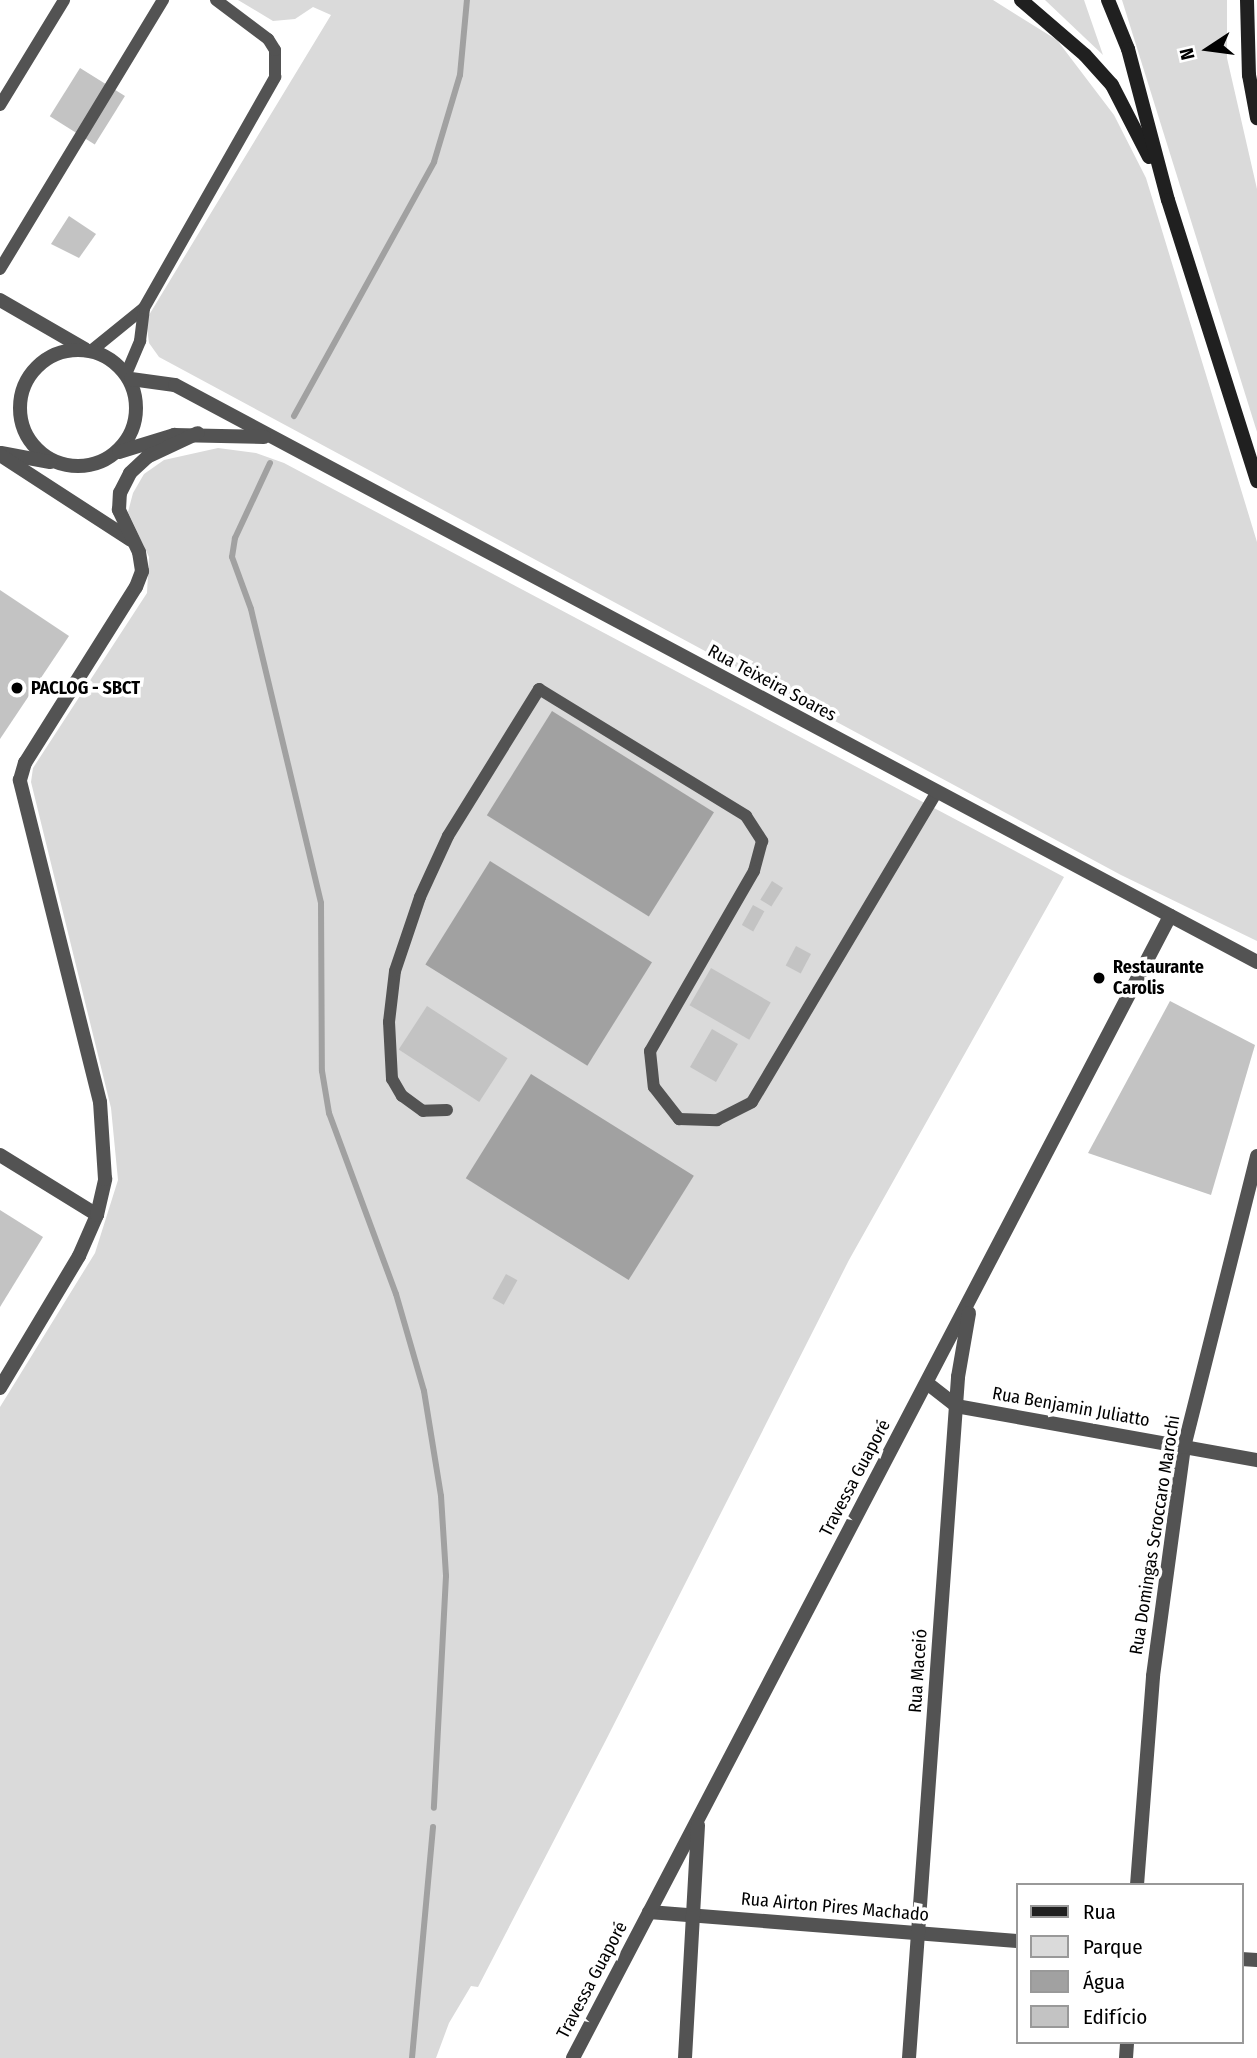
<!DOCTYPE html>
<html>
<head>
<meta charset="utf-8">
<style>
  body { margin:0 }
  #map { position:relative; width:1257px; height:2058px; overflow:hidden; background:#fff; font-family:"Fira Sans Condensed",sans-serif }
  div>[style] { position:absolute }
  .green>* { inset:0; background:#dadada }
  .water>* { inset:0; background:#a1a1a1; transform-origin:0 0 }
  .stream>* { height:6px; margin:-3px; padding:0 3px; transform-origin:3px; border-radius:3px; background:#a1a1a1 }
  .building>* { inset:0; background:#c3c3c3; transform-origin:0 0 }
  .service>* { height:12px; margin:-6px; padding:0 6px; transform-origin:6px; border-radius:6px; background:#535353 }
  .minor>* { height:14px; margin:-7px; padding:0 7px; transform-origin:7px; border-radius:7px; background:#535353 }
  .minor>.ring { margin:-7px; padding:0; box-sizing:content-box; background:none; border:14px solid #535353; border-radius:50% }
  .secondary>* { height:14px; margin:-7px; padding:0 7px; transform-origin:7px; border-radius:7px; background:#202020 }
  .dots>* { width:19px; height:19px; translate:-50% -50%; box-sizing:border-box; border:4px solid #fff; border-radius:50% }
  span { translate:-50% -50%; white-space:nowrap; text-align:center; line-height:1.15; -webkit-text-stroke:7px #fff; paint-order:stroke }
  .street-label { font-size:18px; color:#000 }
  .poi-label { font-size:18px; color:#000; font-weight:700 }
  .left { translate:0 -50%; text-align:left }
  .legend { position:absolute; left:1016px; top:1883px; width:228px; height:161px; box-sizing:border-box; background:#fff; border:2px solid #999; margin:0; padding:9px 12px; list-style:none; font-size:21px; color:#000 }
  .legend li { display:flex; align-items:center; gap:14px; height:35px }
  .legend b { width:35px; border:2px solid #999 }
  .north { position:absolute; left:1173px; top:14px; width:70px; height:70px; -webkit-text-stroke:5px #fff; paint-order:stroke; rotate:257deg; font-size:19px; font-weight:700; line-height:28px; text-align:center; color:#000 }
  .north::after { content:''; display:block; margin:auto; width:24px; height:32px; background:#000; clip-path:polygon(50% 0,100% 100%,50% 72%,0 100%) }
</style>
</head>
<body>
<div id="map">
  <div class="green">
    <i style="clip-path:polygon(238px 0,993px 0,1057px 40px,1114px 115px,1146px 178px,1257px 542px,1257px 941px,1121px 875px,159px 357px,149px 343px,146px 320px,331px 15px,313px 7px,295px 19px,273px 21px)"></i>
    <i style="clip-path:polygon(1045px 0,1084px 0,1103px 55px)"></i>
    <i style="clip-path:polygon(1122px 0,1227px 0,1227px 58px,1257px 189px,1257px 432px)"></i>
    <i style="clip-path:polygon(218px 448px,256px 453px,284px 463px,1064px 877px,849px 1260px,606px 1740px,478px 1987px,471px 1986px,449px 2023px,436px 2058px,0 2058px,0 1407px,95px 1253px,118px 1180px,111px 1108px,31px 782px,33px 768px,147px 593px,149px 557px,128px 512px,133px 493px,144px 474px,164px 460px)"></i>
  </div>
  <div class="water">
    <i style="left:552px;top:711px;width:191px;height:123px;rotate:32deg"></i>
    <i style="left:490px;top:861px;width:191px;height:122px;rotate:32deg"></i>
    <i style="left:531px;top:1074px;width:192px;height:123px;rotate:32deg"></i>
  </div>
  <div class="stream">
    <i style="left:294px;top:416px;width:290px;rotate:-61.1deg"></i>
    <i style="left:434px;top:162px;width:91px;rotate:-73.4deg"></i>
    <i style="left:460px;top:75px;width:75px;rotate:-84.7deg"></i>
    <i style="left:270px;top:463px;width:83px;rotate:115deg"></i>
    <i style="left:235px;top:538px;width:19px;rotate:99deg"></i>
    <i style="left:232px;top:557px;width:55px;rotate:69.9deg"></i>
    <i style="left:251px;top:609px;width:302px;rotate:76.6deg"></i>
    <i style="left:321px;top:903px;width:168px;rotate:89.7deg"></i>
    <i style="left:322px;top:1071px;width:43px;rotate:80.5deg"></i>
    <i style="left:329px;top:1113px;width:193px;rotate:69.7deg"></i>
    <i style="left:396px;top:1294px;width:101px;rotate:73.9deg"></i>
    <i style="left:424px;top:1391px;width:106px;rotate:80.8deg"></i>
    <i style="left:441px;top:1496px;width:80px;rotate:86.4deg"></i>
    <i style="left:446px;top:1576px;width:232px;rotate:93deg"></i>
    <i style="left:412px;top:2058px;width:232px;rotate:-84.8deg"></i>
  </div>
  <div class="building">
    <i style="left:80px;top:68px;width:53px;height:57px;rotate:32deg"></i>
    <i style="clip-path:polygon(69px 216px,96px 234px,79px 258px,51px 244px)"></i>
    <i style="clip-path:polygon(0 590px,69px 636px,0 739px)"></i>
    <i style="left:772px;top:881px;width:13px;height:22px;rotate:32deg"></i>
    <i style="left:753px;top:905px;width:13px;height:23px;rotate:29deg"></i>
    <i style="left:796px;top:946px;width:17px;height:22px;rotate:28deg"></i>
    <i style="left:711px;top:968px;width:69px;height:43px;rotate:30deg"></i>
    <i style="clip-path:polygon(1170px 1001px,1255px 1045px,1211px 1195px,1088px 1153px)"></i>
    <i style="left:427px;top:1006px;width:96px;height:52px;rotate:33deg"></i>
    <i style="left:712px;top:1029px;width:30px;height:44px;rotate:30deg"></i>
    <i style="clip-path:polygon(0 1210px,43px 1237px,0 1307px)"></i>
    <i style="left:506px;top:1274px;width:13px;height:28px;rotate:29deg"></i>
  </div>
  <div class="service">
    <i style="left:0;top:105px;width:123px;rotate:-58.6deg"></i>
    <i style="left:0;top:269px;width:315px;rotate:-58.8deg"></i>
    <i style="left:91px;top:351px;width:68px;rotate:-39.1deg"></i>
    <i style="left:127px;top:372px;width:34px;rotate:-67deg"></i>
    <i style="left:140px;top:341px;width:33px;rotate:-83deg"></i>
    <i style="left:144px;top:308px;width:266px;rotate:-60.4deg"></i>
    <i style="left:275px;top:77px;width:27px;rotate:-90deg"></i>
    <i style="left:275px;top:50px;width:13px;rotate:-122deg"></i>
    <i style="left:268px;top:39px;width:65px;rotate:-143.1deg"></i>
    <i style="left:447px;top:1110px;width:24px;rotate:178deg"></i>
    <i style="left:423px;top:1111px;width:26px;rotate:-144deg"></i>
    <i style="left:402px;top:1096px;width:20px;rotate:-120deg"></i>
    <i style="left:392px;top:1079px;width:57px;rotate:-93deg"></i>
    <i style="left:389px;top:1022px;width:51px;rotate:-83.3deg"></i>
    <i style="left:395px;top:971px;width:78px;rotate:-71.3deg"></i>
    <i style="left:420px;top:897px;width:67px;rotate:-65.3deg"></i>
    <i style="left:448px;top:836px;width:173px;rotate:-58.2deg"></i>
    <i style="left:539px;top:689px;width:243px;rotate:31.5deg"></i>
    <i style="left:746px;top:816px;width:30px;rotate:57deg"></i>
    <i style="left:762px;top:841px;width:31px;rotate:105deg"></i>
    <i style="left:754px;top:871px;width:208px;rotate:120deg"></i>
    <i style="left:650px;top:1051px;width:36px;rotate:84deg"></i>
    <i style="left:654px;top:1087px;width:41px;rotate:52deg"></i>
    <i style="left:679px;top:1119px;width:38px;rotate:2deg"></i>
    <i style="left:717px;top:1120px;width:39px;rotate:-27deg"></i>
    <i style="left:752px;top:1102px;width:361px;rotate:-59.2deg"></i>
  </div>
  <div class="minor">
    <i style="left:0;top:300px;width:98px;rotate:30deg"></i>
    <i class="ring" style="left:20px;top:350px;width:102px;height:102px"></i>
    <i style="left:131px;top:379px;width:44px;rotate:7.8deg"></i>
    <i style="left:175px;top:385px;width:1226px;rotate:28.07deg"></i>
    <i style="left:119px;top:452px;width:58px;rotate:-17.2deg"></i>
    <i style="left:174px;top:435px;width:90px;rotate:1.3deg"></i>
    <i style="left:1px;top:453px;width:50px;rotate:10.4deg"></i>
    <i style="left:0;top:455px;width:156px;rotate:33deg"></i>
    <i style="left:0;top:1155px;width:114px;rotate:31.7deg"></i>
    <i style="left:927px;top:1383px;width:37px;rotate:38deg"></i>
    <i style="left:956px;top:1406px;width:306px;rotate:10.2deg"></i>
    <i style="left:0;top:1388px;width:154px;rotate:-59.1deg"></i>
    <i style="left:79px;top:1256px;width:45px;rotate:-66.3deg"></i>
    <i style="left:97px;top:1215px;width:37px;rotate:-77deg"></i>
    <i style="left:105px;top:1179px;width:77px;rotate:-93.7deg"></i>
    <i style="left:100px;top:1102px;width:332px;rotate:-104deg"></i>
    <i style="left:20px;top:780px;width:18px;rotate:-74deg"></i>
    <i style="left:25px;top:763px;width:208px;rotate:-57.8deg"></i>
    <i style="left:136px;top:587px;width:17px;rotate:-69deg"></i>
    <i style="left:142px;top:571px;width:19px;rotate:-99deg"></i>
    <i style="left:139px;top:552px;width:47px;rotate:-115.5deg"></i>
    <i style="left:119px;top:510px;width:17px;rotate:-87deg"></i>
    <i style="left:120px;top:493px;width:22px;rotate:-63deg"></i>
    <i style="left:130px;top:473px;width:23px;rotate:-43deg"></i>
    <i style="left:147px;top:457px;width:56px;rotate:-25.2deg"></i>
    <i style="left:1137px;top:1885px;width:210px;rotate:-85.6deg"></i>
    <i style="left:1153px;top:1676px;width:231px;rotate:-82.3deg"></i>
    <i style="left:1184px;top:1447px;width:300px;rotate:-75.9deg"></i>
    <i style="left:649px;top:1912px;width:369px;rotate:4.5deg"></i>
    <i style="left:1241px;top:1959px;width:16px;rotate:4deg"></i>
    <i style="left:573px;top:2058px;width:1289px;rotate:-62.4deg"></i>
    <i style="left:685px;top:2058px;width:233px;rotate:-86.8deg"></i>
    <i style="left:909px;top:2058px;width:683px;rotate:-85.88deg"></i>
    <i style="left:958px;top:1377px;width:65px;rotate:-80.2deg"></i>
    <i style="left:1126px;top:2058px;width:16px;rotate:-86deg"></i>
  </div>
  <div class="secondary">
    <i style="left:1021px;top:0;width:84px;rotate:40.7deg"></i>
    <i style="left:1085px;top:55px;width:40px;rotate:48deg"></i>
    <i style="left:1112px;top:85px;width:81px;rotate:62.8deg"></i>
    <i style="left:1108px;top:0;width:53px;rotate:67.8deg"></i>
    <i style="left:1128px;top:49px;width:156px;rotate:75.2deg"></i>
    <i style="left:1168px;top:200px;width:295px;rotate:72.4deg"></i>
    <i style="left:1247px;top:0;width:75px;rotate:88.5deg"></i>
    <i style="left:1249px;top:75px;width:44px;rotate:79.5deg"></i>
  </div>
  <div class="dots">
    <i style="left:17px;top:688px;background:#000"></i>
    <i style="left:1099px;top:978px;background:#000"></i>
  </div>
  <div class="street-label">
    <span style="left:772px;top:683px;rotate:28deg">Rua Teixeira Soares</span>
    <span style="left:1071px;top:1407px;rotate:10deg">Rua Benjamin Juliatto</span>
    <span style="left:855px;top:1478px;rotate:-62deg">Travessa Guaporé</span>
    <span style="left:1155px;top:1535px;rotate:-81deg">Rua Domingas Scroccaro Marochi</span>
    <span style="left:918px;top:1671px;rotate:-86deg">Rua Maceió</span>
    <span style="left:835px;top:1907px;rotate:5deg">Rua Airton Pires Machado</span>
    <span style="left:592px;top:1980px;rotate:-62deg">Travessa Guaporé</span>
  </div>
  <div class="poi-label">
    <span class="left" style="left:31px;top:688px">PACLOG - SBCT</span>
    <span class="left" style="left:1113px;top:978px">Restaurante<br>Carolis</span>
  </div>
  <ul class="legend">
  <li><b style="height:9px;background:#202020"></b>Rua</li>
  <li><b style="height:19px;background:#dadada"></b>Parque</li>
  <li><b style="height:19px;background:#a1a1a1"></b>Água</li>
  <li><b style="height:19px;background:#c3c3c3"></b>Edifício</li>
  </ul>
  <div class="north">N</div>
</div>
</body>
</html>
